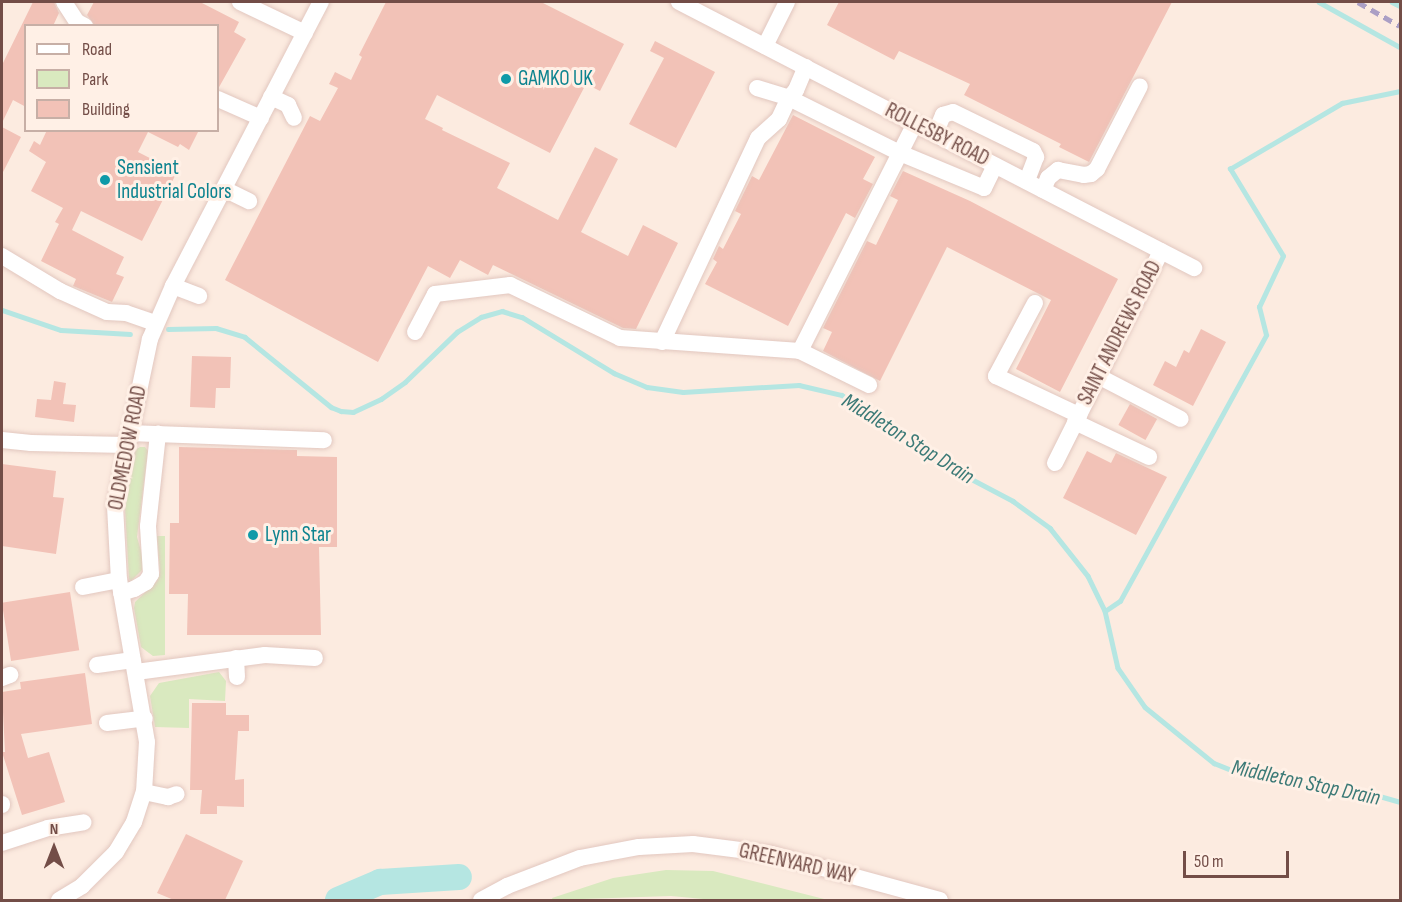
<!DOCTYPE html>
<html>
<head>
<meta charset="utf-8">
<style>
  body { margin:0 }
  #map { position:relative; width:1402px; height:902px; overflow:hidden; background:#fcebe0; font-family:"Sofia Sans Condensed",sans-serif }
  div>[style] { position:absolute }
  .green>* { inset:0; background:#d9e9bf }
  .stream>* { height:4.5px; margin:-2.25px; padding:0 2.25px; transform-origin:2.25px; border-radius:2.25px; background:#b5e6e2 }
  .river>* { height:26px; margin:-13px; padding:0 13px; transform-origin:13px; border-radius:13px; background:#b5e6e2 }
  .building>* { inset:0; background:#f2c2b7; transform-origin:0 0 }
  .roads { filter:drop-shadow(0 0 2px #e2c7bf) drop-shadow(0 0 2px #e2c7bf) }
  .minor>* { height:16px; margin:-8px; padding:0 8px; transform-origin:8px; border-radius:8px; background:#fff }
  .rail>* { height:4.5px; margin-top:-2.25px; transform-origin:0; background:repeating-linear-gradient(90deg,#ab9fc5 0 9px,transparent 0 15px) }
  .dots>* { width:16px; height:16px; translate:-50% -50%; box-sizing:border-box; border:3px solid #fff0e6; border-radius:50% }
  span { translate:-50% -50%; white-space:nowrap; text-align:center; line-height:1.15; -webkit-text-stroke:6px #fff0e6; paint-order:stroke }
  .culture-label { font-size:21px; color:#0d838f }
  .left { translate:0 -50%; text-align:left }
  .street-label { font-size:21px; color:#734d47 }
  .water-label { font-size:22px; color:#3b7976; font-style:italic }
  .frame { position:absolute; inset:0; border:3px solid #734d47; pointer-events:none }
  .legend { position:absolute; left:24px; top:24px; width:195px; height:108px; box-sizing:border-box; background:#fff0e6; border:2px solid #c7afa6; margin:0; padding:8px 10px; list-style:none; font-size:18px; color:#734d47 }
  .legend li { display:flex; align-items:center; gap:12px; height:30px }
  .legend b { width:30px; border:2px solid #c7afa6 }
  .north { position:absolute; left:24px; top:818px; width:60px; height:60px; -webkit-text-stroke:4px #fff0e6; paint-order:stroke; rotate:0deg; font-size:16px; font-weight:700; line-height:24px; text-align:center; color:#734d47 }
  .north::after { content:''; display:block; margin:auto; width:21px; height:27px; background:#734d47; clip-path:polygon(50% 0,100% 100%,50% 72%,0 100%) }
  .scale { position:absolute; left:1183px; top:851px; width:106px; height:27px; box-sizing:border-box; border:3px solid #734d47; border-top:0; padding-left:8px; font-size:18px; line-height:21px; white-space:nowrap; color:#734d47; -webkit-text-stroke:4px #fff0e6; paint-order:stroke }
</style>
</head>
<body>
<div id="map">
  <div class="green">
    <i style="clip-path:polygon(140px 447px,145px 447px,148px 451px,137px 537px,144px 561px,142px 570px,131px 581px,129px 579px,125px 509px,135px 450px)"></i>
    <i style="clip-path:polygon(157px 536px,165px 536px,165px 655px,153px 656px,141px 647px,134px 608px,135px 602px,157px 581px,160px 572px)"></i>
    <i style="clip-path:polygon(219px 672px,226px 681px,225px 701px,189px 699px,189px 728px,155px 727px,150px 696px,159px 683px)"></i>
    <i style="clip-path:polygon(666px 870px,713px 871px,828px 900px,714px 900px,671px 896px,553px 900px,552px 898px,613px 878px)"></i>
  </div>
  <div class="stream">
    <i style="left:1319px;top:2px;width:93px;rotate:29.1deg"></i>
    <i style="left:1392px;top:2px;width:9px;rotate:27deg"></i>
    <i style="left:2px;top:310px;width:62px;rotate:18.7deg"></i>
    <i style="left:61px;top:330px;width:69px;rotate:3.3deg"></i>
    <i style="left:168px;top:329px;width:48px;rotate:-1.2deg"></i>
    <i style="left:216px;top:328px;width:30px;rotate:17deg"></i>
    <i style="left:245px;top:337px;width:111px;rotate:39.1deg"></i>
    <i style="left:331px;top:407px;width:11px;rotate:22deg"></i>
    <i style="left:341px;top:411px;width:12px;rotate:5deg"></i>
    <i style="left:353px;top:412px;width:31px;rotate:-25deg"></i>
    <i style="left:381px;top:399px;width:29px;rotate:-35deg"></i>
    <i style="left:405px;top:382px;width:72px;rotate:-43.9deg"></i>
    <i style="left:457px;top:332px;width:28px;rotate:-32deg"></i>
    <i style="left:481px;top:317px;width:22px;rotate:-16deg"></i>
    <i style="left:502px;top:311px;width:21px;rotate:17deg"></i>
    <i style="left:522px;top:317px;width:108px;rotate:31.3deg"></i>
    <i style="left:614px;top:373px;width:36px;rotate:23deg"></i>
    <i style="left:647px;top:387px;width:36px;rotate:8deg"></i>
    <i style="left:683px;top:392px;width:116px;rotate:-3.5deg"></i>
    <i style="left:799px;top:385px;width:44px;rotate:13.1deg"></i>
    <i style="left:842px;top:395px;width:101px;rotate:35.7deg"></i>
    <i style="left:924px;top:454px;width:101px;rotate:27.8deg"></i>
    <i style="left:1013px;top:501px;width:46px;rotate:36.1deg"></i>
    <i style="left:1050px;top:528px;width:61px;rotate:51.6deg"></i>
    <i style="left:1088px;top:576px;width:39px;rotate:64deg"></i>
    <i style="left:1105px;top:611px;width:58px;rotate:77.2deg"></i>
    <i style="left:1118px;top:668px;width:47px;rotate:55.3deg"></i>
    <i style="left:1145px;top:707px;width:89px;rotate:39.1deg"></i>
    <i style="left:1214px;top:763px;width:32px;rotate:22deg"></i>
    <i style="left:1244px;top:775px;width:134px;rotate:8.6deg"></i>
    <i style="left:1376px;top:795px;width:25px;rotate:16deg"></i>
    <i style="left:1105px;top:611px;width:18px;rotate:-34deg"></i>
    <i style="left:1120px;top:601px;width:303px;rotate:-61.2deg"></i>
    <i style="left:1266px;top:335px;width:29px;rotate:-104deg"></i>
    <i style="left:1259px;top:307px;width:56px;rotate:-64.8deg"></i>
    <i style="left:1283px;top:256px;width:102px;rotate:-121.3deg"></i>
    <i style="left:1230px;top:169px;width:130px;rotate:-30.5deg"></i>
    <i style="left:1342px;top:103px;width:59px;rotate:-11.7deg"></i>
  </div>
  <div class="river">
    <i style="left:338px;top:900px;width:46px;rotate:-23.2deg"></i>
    <i style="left:380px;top:882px;width:79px;rotate:-3.6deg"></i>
  </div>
  <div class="building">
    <i style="clip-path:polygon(33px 2px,54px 2px,59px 13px,53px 26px,26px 26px,26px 107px,13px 100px,2px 123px,2px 65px)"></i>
    <i style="clip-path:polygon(94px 2px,200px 2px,239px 22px,234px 32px,246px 39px,218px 89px,218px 26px,95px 26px,87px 15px)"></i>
    <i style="clip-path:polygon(386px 2px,541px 2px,624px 44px,600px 91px,586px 84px,550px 153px,437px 95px,425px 119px,443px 128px,442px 130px,510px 163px,497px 188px,558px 220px,595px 147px,618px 159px,581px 232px,628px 256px,643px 225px,678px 243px,636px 329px,623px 328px,493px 265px,488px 275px,460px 260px,450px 278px,428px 266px,378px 362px,225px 280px,310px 116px,320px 121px,338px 88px,329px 84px,335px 72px,351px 80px,362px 57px,359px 55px)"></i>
    <i style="clip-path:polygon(839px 2px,1172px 2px,1089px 162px,1059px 147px,1061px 144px,964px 95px,970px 84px,899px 51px,894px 60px,827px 25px)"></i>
    <i style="clip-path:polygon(655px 41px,715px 72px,676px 148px,629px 124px,664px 58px,650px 51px)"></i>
    <i style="clip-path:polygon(793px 115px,875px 157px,863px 179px,873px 184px,855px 218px,846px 213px,788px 326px,705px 284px,717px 262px,713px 259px,719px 246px,723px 249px,741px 214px,735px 211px,752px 176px,759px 180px)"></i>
    <i style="clip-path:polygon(2px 127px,21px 137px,2px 174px)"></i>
    <i style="clip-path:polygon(47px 130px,199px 130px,189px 150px,180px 144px,178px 147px,148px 132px,138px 152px,177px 172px,142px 241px,81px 211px,72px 230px,124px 257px,116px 274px,124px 277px,112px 302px,73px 286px,76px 279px,41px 261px,59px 224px,55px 222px,63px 208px,31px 191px,46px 162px,29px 151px,34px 141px,40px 145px)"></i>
    <i style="clip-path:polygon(903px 171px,970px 201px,1118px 279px,1060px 392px,1016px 369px,1051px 300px,947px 247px,880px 381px,823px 351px,832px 332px,823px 328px,867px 241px,876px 245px,898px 200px,890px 196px)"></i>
    <i style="clip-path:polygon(1201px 329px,1226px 342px,1193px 406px,1153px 385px,1165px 361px,1176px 367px,1184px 350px,1189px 353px)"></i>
    <i style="clip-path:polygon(192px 356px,231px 357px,230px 388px,216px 388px,215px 408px,190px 407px)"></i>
    <i style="clip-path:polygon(54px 381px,66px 383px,63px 404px,76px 405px,74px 422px,35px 417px,37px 399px,51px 400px)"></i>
    <i style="left:1130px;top:404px;width:31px;height:24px;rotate:29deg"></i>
    <i style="clip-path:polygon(179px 447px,297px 450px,297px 456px,337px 457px,337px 547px,319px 547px,321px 635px,187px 635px,188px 594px,169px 594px,170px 523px,179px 523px)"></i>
    <i style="clip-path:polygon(1087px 451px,1111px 463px,1116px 453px,1167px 477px,1136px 535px,1063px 498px)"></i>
    <i style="clip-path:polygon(2px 464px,56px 471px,53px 497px,64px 498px,56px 554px,2px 546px)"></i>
    <i style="left:70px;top:592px;width:59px;height:69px;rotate:81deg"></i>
    <i style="clip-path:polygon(85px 673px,92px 724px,21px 734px,28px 758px,49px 752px,65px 802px,22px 815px,2px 752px,5px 752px,2px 692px,21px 689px,20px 682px)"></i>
    <i style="clip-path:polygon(192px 703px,226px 703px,226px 715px,249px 715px,249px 731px,238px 731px,235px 780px,244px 779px,244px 807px,217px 806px,217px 814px,200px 814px,202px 790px,190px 790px)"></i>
    <i style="clip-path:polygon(186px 834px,243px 861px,225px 900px,174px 900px,157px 893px)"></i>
  </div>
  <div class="roads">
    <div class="minor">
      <i style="left:64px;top:2px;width:24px;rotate:57deg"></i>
      <i style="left:77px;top:22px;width:9px;rotate:27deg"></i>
      <i style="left:240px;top:2px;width:72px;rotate:25.5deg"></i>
      <i style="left:679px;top:2px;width:580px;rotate:27.32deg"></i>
      <i style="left:765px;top:46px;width:49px;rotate:-63.4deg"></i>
      <i style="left:757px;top:88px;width:34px;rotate:17deg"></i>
      <i style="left:789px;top:98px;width:11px;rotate:-49deg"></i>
      <i style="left:796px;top:90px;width:25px;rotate:-67deg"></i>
      <i style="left:271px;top:97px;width:19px;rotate:25deg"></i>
      <i style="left:288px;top:105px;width:14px;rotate:65deg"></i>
      <i style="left:218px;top:99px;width:47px;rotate:23.8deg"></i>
      <i style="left:935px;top:134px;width:21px;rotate:-67deg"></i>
      <i style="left:943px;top:115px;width:10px;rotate:-17deg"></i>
      <i style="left:953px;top:112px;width:89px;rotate:26deg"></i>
      <i style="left:1033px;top:151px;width:7px;rotate:63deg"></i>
      <i style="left:1036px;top:157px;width:26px;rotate:111deg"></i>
      <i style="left:224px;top:189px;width:28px;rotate:26deg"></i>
      <i style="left:1043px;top:190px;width:13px;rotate:-67deg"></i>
      <i style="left:1048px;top:178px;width:13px;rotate:-39deg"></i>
      <i style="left:1058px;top:170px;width:26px;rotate:11deg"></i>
      <i style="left:1084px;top:175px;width:7px;rotate:-8deg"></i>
      <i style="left:1091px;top:174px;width:8px;rotate:-40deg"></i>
      <i style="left:1097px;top:169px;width:93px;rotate:-62.6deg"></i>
      <i style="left:2px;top:256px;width:68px;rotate:31.1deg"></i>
      <i style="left:60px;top:291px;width:51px;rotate:24.1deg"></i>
      <i style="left:107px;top:312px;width:19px;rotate:3deg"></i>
      <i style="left:126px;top:313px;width:31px;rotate:19deg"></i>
      <i style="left:173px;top:286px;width:28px;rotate:21deg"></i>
      <i style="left:1035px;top:303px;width:83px;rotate:118.1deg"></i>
      <i style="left:996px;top:376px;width:92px;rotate:25.2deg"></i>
      <i style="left:415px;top:332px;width:43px;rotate:-62.2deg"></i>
      <i style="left:435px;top:294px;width:76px;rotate:-6.8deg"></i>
      <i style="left:510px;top:285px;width:122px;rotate:25.7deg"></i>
      <i style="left:620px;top:338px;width:180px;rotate:4.1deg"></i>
      <i style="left:800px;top:351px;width:77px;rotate:26.2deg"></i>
      <i style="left:662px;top:342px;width:225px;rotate:-64.8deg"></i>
      <i style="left:758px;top:138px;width:28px;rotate:-42deg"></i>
      <i style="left:779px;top:119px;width:23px;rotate:-65deg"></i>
      <i style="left:789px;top:98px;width:124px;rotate:26.4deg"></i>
      <i style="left:900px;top:153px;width:91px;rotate:22.6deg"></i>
      <i style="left:984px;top:188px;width:25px;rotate:-64deg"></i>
      <i style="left:800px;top:351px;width:255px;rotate:-63.2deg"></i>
      <i style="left:1098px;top:376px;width:93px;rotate:27.4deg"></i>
      <i style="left:1075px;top:422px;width:82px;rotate:25.3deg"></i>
      <i style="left:129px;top:433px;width:195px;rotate:2.1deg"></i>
      <i style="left:2px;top:440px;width:29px;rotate:6deg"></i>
      <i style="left:31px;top:443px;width:95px;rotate:1.2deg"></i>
      <i style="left:1055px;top:463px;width:237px;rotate:-63.4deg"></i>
      <i style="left:83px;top:587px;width:37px;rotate:-11deg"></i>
      <i style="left:121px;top:593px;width:14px;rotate:-17deg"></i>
      <i style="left:134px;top:589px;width:14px;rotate:-30deg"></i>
      <i style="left:146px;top:582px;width:9px;rotate:-58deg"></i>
      <i style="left:151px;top:574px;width:48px;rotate:-93.6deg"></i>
      <i style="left:148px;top:526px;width:93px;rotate:-83.8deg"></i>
      <i style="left:236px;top:658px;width:19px;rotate:87deg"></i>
      <i style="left:97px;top:665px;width:36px;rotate:-8deg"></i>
      <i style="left:136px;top:672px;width:130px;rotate:-7.5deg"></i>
      <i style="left:265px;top:655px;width:50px;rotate:3.4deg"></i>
      <i style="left:2px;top:678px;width:9px;rotate:-21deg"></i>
      <i style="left:107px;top:723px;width:38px;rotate:-7deg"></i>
      <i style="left:144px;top:792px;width:25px;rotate:12deg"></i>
      <i style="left:168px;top:797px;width:9px;rotate:-18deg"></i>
      <i style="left:2px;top:804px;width:1px;rotate:90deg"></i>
      <i style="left:2px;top:843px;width:48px;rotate:-18.1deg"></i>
      <i style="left:48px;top:828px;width:36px;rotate:-9deg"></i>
      <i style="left:59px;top:900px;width:27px;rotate:-31deg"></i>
      <i style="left:82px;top:886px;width:48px;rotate:-45deg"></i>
      <i style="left:116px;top:852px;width:35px;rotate:-59deg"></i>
      <i style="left:134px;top:822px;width:32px;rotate:-72deg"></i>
      <i style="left:144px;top:792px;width:50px;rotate:-86.6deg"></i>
      <i style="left:147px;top:742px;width:164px;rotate:-99.8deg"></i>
      <i style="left:119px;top:580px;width:75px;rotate:-93.1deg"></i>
      <i style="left:115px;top:505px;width:170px;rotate:-78.1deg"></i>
      <i style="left:150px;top:339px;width:58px;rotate:-66.5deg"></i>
      <i style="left:173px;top:286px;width:320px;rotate:-62.5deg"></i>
      <i style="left:481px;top:900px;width:30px;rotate:-28deg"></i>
      <i style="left:507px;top:886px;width:78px;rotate:-21deg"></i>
      <i style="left:580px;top:858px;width:60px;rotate:-10.6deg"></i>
      <i style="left:639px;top:847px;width:54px;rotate:-3.2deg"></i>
      <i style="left:693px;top:844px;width:79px;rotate:7.3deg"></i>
      <i style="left:771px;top:854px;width:175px;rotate:15.2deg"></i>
    </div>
  </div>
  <div class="rail">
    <i style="left:1358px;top:2px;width:48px;rotate:29.7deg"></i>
  </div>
  <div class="dots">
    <i style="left:506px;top:79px;background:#0f9aa8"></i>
    <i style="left:105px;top:180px;background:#0f9aa8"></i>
    <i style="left:253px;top:535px;background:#0f9aa8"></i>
  </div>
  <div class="culture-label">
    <span class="left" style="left:518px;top:79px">GAMKO UK</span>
    <span class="left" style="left:117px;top:180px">Sensient<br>Industrial Colors</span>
    <span class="left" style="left:265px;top:535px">Lynn Star</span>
  </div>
  <div class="street-label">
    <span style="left:937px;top:135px;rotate:27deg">ROLLESBY ROAD</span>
    <span style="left:1120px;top:333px;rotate:-63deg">SAINT ANDREWS ROAD</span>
    <span style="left:128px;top:448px;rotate:-79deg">OLDMEDOW ROAD</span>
    <span style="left:797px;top:864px;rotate:13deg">GREENYARD WAY</span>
  </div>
  <div class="water-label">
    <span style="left:908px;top:439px;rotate:32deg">Middleton Stop Drain</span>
    <span style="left:1306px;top:783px;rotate:12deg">Middleton Stop Drain</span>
  </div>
  <div class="frame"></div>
  <ul class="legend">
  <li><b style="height:8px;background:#fff"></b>Road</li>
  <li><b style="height:16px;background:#d9e9bf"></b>Park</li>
  <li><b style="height:16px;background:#f2c2b7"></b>Building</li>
  </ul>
  <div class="north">N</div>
  <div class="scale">50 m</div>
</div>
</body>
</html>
